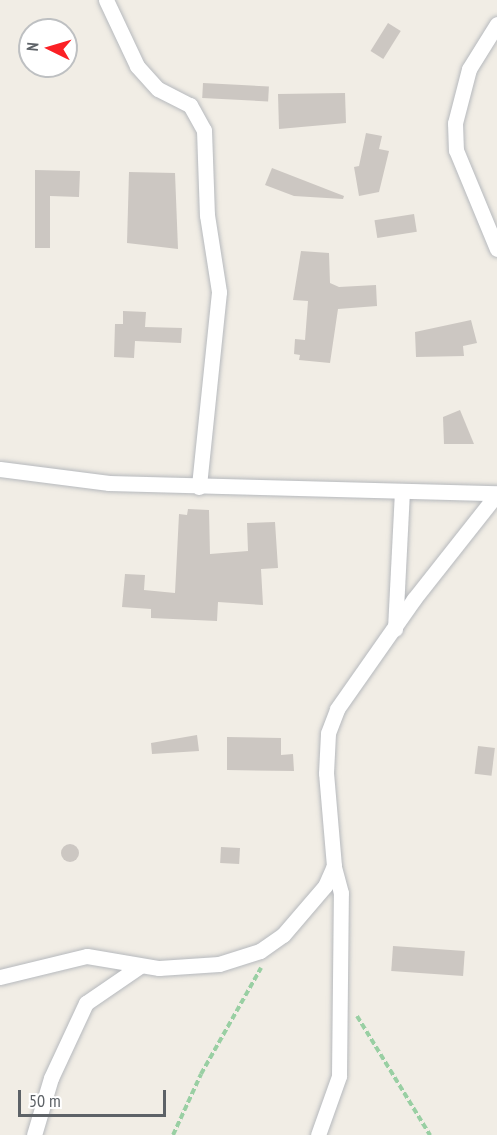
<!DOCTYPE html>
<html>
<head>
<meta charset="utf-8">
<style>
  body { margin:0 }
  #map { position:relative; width:497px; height:1135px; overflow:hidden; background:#f1ede5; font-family:"PT Sans Narrow",sans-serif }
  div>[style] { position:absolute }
  .building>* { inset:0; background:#ccc7c2; transform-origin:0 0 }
  .round { border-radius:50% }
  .path>* { height:4px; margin-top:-2px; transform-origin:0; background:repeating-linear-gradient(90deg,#99cfa3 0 6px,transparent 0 9px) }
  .roads { filter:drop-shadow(0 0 2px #b6b9bd) drop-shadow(0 0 2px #b6b9bd) }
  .minor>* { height:15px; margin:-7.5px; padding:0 7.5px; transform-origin:7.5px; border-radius:7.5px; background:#fff }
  span { translate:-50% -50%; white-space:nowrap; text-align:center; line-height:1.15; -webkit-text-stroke:4.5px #fff; paint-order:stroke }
  .north { position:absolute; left:18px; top:18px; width:60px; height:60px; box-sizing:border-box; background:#fff; border:2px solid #bec0c2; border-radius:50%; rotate:275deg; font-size:16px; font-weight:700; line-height:24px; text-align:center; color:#5d6267 }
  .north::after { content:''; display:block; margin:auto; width:21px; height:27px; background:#fb2025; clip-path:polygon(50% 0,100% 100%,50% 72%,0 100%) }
  .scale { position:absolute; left:18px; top:1090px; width:148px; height:27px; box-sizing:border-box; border:3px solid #5d6267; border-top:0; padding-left:8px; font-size:18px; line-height:21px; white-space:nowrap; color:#5d6267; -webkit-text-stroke:4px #fff; paint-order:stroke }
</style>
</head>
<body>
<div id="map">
  <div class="building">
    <i style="left:388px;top:23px;width:15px;height:33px;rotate:32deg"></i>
    <i style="left:203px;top:83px;width:66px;height:15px;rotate:3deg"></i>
    <i style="clip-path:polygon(345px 93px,346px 123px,279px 129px,278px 94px)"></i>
    <i style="clip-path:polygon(366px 133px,382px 136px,379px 149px,389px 151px,379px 192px,359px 196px,354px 167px,359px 166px)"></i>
    <i style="clip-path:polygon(272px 168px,344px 196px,343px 199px,294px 196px,265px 185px)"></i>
    <i style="clip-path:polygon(35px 170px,80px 171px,79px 197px,50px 196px,50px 248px,35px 248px)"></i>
    <i style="clip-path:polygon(129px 172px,175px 173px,178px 249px,127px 243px)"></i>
    <i style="left:414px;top:214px;width:18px;height:40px;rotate:81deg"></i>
    <i style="clip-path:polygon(301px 251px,329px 253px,330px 283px,339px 287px,376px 285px,377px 306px,338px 309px,330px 363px,299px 360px,300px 355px,294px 354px,295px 339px,305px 340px,308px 301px,293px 300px)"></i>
    <i style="clip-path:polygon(123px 311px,146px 312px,145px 327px,182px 328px,181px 343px,135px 341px,134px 358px,114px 357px,115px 324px,123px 324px)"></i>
    <i style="clip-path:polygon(471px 320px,477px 343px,463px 346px,464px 356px,416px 357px,415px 332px)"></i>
    <i style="clip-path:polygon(460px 410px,474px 444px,444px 444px,443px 417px)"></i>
    <i style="clip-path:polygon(188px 509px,209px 510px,210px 554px,248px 551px,247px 523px,275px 522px,278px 568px,261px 569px,263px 605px,218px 602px,217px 621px,151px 618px,151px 609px,122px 607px,125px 574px,145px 575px,144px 590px,175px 593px,179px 514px,187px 515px)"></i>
    <i style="clip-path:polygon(197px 735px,199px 751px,152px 754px,151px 743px)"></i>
    <i style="clip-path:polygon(227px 737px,281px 738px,281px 755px,293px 754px,294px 771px,227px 770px)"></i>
    <i style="left:478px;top:746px;width:17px;height:28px;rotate:7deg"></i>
    <i class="round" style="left:61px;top:844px;width:18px;height:18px"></i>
    <i style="left:221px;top:847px;width:19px;height:16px;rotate:3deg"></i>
    <i style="left:393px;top:946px;width:72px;height:25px;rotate:4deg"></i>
  </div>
  <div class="path">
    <i style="left:357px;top:1016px;width:140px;rotate:58.5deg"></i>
    <i style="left:173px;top:1135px;width:67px;rotate:-65.3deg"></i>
    <i style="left:201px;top:1074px;width:122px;rotate:-60.5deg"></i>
  </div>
  <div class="roads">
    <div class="minor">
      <i style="left:106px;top:0;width:73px;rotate:64.8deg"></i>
      <i style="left:137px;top:66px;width:31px;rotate:48deg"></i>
      <i style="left:158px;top:89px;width:36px;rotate:27deg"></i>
      <i style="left:190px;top:105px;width:29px;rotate:61deg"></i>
      <i style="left:204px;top:130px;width:85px;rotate:88deg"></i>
      <i style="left:207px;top:215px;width:78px;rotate:81.1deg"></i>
      <i style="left:219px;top:292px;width:196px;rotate:95.9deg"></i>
      <i style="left:497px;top:24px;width:53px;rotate:121.9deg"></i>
      <i style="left:469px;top:69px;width:56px;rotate:104.5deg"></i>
      <i style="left:455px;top:123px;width:27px;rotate:88deg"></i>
      <i style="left:456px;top:150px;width:107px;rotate:67.5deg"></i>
      <i style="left:0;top:469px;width:110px;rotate:7.3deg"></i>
      <i style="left:109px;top:483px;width:388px;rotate:1.5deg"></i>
      <i style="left:395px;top:629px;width:138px;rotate:-87.1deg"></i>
      <i style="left:0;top:977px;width:89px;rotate:-13.6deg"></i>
      <i style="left:87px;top:956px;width:73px;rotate:9.5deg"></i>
      <i style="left:159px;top:968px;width:60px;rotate:-3.8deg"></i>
      <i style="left:219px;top:964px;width:43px;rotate:-17.6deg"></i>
      <i style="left:260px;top:951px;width:28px;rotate:-35deg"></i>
      <i style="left:283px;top:935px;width:65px;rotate:-49.4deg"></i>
      <i style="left:325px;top:886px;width:22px;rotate:-66deg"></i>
      <i style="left:334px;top:866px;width:93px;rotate:-94.9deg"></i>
      <i style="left:326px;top:773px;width:40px;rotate:-87.1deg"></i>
      <i style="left:328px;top:733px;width:26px;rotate:-69deg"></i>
      <i style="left:337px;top:709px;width:134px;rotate:-55deg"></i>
      <i style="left:414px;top:599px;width:134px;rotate:-51.7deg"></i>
      <i style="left:34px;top:1135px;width:59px;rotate:-73.4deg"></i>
      <i style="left:51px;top:1078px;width:83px;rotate:-65deg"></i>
      <i style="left:86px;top:1003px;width:65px;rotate:-34.4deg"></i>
      <i style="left:318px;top:1135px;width:63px;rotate:-70.4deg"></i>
      <i style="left:339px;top:1076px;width:183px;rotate:-89.4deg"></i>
      <i style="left:341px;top:893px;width:28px;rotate:-105deg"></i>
    </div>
  </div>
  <div class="north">N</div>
  <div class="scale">50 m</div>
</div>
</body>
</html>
